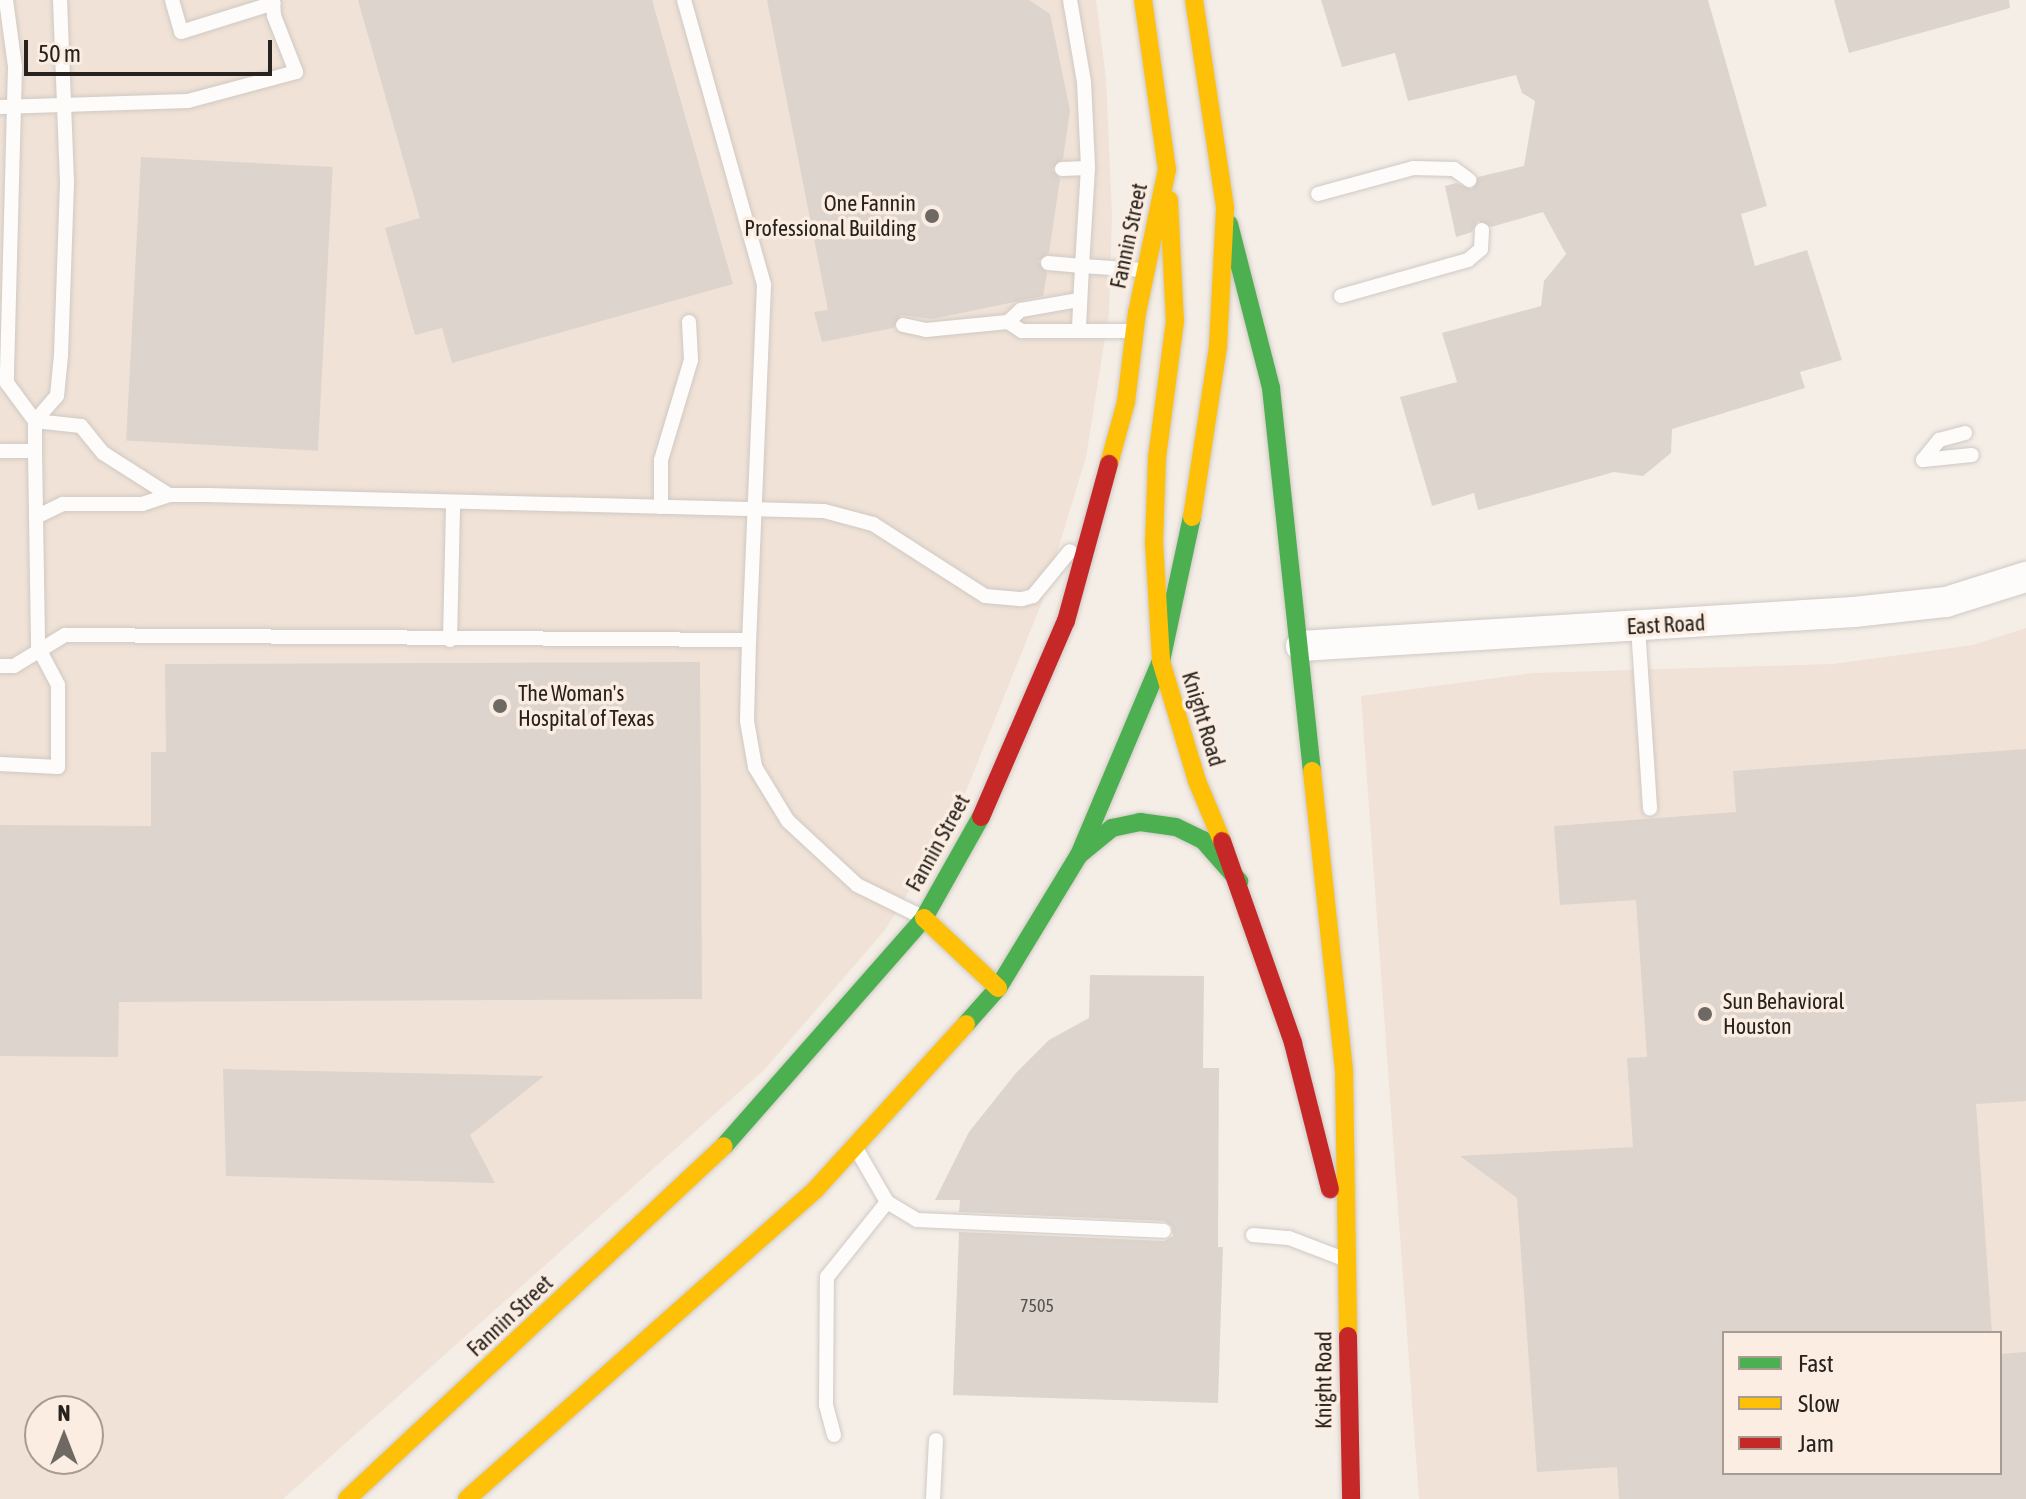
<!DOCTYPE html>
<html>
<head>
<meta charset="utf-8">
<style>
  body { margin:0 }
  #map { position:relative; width:2026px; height:1499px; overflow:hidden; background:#f5eee7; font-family:"Asap Condensed",sans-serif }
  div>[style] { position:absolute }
  .built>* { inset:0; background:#f0e2d6 }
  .building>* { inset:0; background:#ddd4cd; transform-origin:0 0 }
  .roads { filter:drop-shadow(0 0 2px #cfc9c4) drop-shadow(0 0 2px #cfc9c4) }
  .lane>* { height:14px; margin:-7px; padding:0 7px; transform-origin:7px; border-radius:7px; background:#fefcfb }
  .street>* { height:30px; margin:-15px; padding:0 15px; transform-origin:15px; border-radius:15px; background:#fefcfb }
  .fast>* { height:18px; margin:-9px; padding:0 9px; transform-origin:9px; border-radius:9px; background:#4caf50 }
  .slow>* { height:18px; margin:-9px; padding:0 9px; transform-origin:9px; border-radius:9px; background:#ffc107 }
  .jam>* { height:18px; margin:-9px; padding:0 9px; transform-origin:9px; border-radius:9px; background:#c62828 }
  .dots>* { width:22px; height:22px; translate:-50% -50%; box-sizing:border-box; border:4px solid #fbede1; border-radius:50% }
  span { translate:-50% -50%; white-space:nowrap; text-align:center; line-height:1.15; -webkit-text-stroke:7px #fbede1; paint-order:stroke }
  .number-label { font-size:18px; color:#58514c }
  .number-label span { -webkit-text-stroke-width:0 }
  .poi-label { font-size:22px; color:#27221e }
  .right { translate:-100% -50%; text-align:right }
  .left { translate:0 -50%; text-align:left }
  .street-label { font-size:22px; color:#27221e }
  .legend { position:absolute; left:1722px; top:1331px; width:280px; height:144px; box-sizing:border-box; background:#fbede1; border:2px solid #a69c93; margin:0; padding:10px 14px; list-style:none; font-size:24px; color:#27221e }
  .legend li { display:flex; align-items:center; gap:16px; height:40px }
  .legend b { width:40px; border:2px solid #a69c93 }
  .north { position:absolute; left:24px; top:1395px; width:80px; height:80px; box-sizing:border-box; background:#fbede1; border:2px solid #a69c93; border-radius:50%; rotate:0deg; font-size:22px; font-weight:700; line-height:32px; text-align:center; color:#27221e }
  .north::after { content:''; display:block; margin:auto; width:28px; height:36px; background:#6f6964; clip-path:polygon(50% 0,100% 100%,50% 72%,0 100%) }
  .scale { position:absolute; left:24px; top:40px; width:248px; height:36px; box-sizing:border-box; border:4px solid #27221e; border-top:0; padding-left:10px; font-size:24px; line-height:28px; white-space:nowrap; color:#27221e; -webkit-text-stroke:6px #fbede1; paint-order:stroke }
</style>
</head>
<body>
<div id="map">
  <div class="built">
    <i style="clip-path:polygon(evenodd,0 0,1096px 0,1106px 79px,1112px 216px,1109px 313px,1086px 457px,1042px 602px,958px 811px,885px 930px,765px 1069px,283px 1499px,0 1499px,0 0,40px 1411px,88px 1411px,88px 1459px,40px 1459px,40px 1411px)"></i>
    <i style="clip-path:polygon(evenodd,2026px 628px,2026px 1499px,1419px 1499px,1361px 696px,1533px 673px,1833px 664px,1973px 645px,2026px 628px,1724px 1333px,2000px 1333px,2000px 1473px,1724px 1473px,1724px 1333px)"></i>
  </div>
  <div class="building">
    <i style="clip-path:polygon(358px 0,652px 0,733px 284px,452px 363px,442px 328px,415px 335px,385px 228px,420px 218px)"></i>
    <i style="clip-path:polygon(767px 0,1029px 0,1050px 14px,1070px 110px,1063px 159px,1052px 169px,1060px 179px,1049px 253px,1038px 261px,1047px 273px,1043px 296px,932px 319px,901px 315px,893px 328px,822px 342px,814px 312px,828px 310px)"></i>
    <i style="clip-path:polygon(1321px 0,1708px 0,1767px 206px,1741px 214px,1755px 266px,1807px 250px,1842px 360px,1800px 372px,1805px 388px,1672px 429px,1671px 453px,1643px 476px,1614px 472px,1478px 510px,1474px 493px,1432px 506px,1400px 397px,1457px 382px,1442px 333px,1541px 306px,1544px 281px,1566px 254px,1543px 212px,1491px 227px,1478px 221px,1472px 232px,1456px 237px,1445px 186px,1456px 183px,1472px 189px,1478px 177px,1524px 166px,1535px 101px,1522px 93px,1516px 75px,1408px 101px,1395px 53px,1342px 67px)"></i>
    <i style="clip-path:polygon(1834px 0,2009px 0,2010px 8px,1849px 53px)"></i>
    <i style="left:141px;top:157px;width:192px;height:284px;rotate:3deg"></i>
    <i style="clip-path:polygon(700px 662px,702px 999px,119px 1002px,118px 1057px,0 1056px,0 825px,151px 826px,151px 752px,166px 752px,165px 664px)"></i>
    <i style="clip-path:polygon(2026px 749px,2026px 1101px,1976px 1104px,1992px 1333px,1724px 1333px,1724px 1473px,2000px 1473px,2000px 1354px,2026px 1352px,2026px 1499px,1619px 1499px,1617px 1467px,1537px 1472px,1517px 1198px,1460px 1156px,1633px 1147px,1627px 1058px,1647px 1057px,1636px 900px,1560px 905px,1554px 826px,1736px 812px,1733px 771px)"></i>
    <i style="clip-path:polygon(1090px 975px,1204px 976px,1203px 1068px,1219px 1068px,1218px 1247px,1223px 1247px,1218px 1403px,953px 1395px,959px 1232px,1164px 1241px,1173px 1236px,1172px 1226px,1164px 1221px,959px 1212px,960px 1200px,935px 1200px,969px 1132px,1016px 1073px,1049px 1040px,1089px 1018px)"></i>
    <i style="clip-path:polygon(223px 1069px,544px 1076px,470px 1135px,495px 1183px,226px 1176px)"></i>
  </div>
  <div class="roads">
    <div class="lane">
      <i style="left:6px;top:0;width:68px;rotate:82.3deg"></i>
      <i style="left:15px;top:67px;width:316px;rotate:91.5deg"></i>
      <i style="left:7px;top:383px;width:47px;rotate:53.6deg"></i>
      <i style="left:35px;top:421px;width:30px;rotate:90deg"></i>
      <i style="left:172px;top:0;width:33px;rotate:74deg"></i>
      <i style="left:181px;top:32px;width:97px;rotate:-17.3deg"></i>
      <i style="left:684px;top:0;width:296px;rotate:74.3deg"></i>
      <i style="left:764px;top:285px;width:355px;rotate:92.4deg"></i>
      <i style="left:1070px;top:0;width:83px;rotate:80.3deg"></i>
      <i style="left:1084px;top:82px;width:86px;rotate:87.3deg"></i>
      <i style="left:1088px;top:168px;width:98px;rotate:93.5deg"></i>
      <i style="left:1082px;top:266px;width:60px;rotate:3.8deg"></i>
      <i style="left:0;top:107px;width:188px;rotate:-1.8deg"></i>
      <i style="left:188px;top:101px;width:112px;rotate:-15deg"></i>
      <i style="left:296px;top:72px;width:60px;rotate:-111.4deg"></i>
      <i style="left:274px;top:16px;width:16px;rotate:-94deg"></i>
      <i style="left:1062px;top:169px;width:26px;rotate:-2deg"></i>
      <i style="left:1318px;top:194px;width:98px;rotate:-15.3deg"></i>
      <i style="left:1413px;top:168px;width:41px;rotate:1.4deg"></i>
      <i style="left:1454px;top:169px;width:19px;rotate:36deg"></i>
      <i style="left:1048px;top:263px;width:34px;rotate:5deg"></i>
      <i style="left:1082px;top:266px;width:62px;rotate:92.8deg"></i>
      <i style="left:1341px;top:296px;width:132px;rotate:-15.8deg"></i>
      <i style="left:1468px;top:260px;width:17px;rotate:-40deg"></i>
      <i style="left:1481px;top:249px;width:19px;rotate:-87deg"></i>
      <i style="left:1008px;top:322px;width:17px;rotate:33deg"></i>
      <i style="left:1022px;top:331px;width:107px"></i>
      <i style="left:903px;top:325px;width:24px;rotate:12deg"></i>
      <i style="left:926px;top:330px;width:82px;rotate:-5.6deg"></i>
      <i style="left:1008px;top:322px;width:18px;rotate:-43deg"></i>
      <i style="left:1021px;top:310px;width:59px;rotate:-9.8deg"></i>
      <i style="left:35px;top:421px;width:33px;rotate:-49deg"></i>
      <i style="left:57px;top:396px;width:41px;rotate:-84.4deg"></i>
      <i style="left:61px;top:355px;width:173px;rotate:-88deg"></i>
      <i style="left:67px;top:182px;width:182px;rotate:-92.2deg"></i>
      <i style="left:35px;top:421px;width:46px;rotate:6.2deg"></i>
      <i style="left:81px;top:426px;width:35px;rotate:51deg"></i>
      <i style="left:103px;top:453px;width:78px;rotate:32.5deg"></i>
      <i style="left:0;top:451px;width:35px"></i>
      <i style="left:35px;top:451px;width:196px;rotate:89.1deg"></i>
      <i style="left:38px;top:647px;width:43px;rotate:62.2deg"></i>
      <i style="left:58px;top:685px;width:82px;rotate:90deg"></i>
      <i style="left:58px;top:767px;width:58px;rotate:-177deg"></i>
      <i style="left:1923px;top:460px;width:26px;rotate:-51deg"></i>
      <i style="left:1939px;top:440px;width:27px;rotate:-15deg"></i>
      <i style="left:1923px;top:460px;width:49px;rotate:-5.8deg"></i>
      <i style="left:661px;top:507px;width:47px;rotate:-90deg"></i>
      <i style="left:661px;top:460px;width:104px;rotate:-73.3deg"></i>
      <i style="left:691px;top:360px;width:38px;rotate:-93deg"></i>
      <i style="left:36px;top:517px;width:30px;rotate:-26deg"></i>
      <i style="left:63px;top:504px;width:79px"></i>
      <i style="left:142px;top:504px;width:28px;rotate:-18deg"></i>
      <i style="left:169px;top:495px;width:38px"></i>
      <i style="left:207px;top:495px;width:617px;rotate:1.49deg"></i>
      <i style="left:824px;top:511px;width:51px;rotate:14.9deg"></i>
      <i style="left:873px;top:524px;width:133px;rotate:32.7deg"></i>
      <i style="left:985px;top:596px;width:37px;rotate:5deg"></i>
      <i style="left:1022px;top:599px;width:11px;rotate:-15deg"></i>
      <i style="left:1033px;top:596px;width:58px;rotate:-50.6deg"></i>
      <i style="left:1638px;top:627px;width:182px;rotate:86.2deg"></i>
      <i style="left:450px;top:640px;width:137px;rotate:-88.7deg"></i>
      <i style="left:0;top:666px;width:14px"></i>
      <i style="left:14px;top:666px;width:60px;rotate:-31.3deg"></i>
      <i style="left:65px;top:635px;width:684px;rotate:0.42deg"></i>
      <i style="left:749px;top:640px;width:81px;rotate:91.4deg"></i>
      <i style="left:747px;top:721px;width:47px;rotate:80.1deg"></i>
      <i style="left:755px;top:767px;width:63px;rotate:58.6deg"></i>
      <i style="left:788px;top:821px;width:94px;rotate:42.8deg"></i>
      <i style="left:857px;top:885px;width:70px;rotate:26.2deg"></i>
      <i style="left:857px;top:1150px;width:60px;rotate:60deg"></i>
      <i style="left:887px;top:1202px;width:35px;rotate:31deg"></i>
      <i style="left:917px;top:1220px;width:247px;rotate:2.5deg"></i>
      <i style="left:1253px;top:1235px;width:36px;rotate:5deg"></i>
      <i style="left:1289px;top:1238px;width:56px;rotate:21deg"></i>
      <i style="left:834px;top:1435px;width:31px;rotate:-105deg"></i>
      <i style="left:826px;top:1405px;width:128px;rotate:-89.6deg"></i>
      <i style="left:827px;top:1277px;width:96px;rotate:-51.3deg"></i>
      <i style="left:933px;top:1499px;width:59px;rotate:-87.1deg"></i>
    </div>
    <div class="street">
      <i style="left:1301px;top:646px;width:554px;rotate:-3.52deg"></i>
      <i style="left:1854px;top:612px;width:93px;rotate:-6.2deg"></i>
      <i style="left:1946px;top:602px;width:84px;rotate:-17.4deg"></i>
    </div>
    <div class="fast">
      <i style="left:1229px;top:224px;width:169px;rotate:75.6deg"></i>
      <i style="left:1271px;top:388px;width:385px;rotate:83.9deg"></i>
      <i style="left:1079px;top:855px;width:43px;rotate:-39.3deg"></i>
      <i style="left:1112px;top:828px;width:29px;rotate:-12deg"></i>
      <i style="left:1140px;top:822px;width:36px;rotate:8deg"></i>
      <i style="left:1176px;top:827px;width:30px;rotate:26deg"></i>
      <i style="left:1203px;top:840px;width:55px;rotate:48.7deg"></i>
      <i style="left:966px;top:1024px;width:48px;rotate:-48.4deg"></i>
      <i style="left:998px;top:988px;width:156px;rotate:-58.7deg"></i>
      <i style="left:1079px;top:855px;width:211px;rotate:-67.1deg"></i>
      <i style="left:1161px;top:661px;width:147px;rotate:-77.9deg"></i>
      <i style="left:724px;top:1146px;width:303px;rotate:-48.7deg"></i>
      <i style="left:924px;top:918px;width:116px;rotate:-60.6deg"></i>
    </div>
    <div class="slow">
      <i style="left:1169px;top:200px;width:121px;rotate:87.2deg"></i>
      <i style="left:1175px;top:321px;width:138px;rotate:97.5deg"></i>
      <i style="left:1157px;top:458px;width:84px;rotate:92deg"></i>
      <i style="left:1154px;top:542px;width:119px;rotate:86.6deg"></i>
      <i style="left:1161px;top:661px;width:125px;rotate:73.3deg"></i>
      <i style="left:1197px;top:781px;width:65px;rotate:67.4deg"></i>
      <i style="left:1109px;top:464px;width:64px;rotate:-74.7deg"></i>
      <i style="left:1126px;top:402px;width:90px;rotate:-83deg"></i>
      <i style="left:1137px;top:313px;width:146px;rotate:-78.2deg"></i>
      <i style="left:1167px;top:170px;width:172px;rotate:-98deg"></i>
      <i style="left:1192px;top:517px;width:172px;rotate:-81.3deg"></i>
      <i style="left:1218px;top:347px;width:140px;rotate:-87.1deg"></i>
      <i style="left:1225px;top:207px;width:209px;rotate:-98.5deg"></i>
      <i style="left:1312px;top:771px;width:302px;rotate:83.9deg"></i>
      <i style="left:1344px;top:1071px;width:265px;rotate:89.1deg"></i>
      <i style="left:924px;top:918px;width:102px;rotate:43.4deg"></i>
      <i style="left:347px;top:1499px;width:516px;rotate:-43.12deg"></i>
      <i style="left:467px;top:1499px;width:467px;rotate:-41.6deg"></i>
      <i style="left:816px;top:1189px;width:223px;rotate:-47.7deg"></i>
    </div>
    <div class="jam">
      <i style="left:981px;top:817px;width:214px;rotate:-66.6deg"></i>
      <i style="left:1066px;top:621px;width:163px;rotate:-74.7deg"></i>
      <i style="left:1222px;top:841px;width:214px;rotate:70.6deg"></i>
      <i style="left:1293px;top:1043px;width:151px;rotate:75.8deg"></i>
      <i style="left:1348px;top:1336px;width:163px;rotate:88.9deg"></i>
    </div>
  </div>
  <div class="dots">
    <i style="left:932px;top:216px;background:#6f6964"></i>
    <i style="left:500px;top:706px;background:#6f6964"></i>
    <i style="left:1705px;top:1014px;background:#6f6964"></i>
  </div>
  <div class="number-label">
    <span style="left:1037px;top:1306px">7505</span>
  </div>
  <div class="poi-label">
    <span class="right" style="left:916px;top:216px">One Fannin<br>Professional Building</span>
    <span class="left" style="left:518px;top:706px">The Woman's<br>Hospital of Texas</span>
    <span class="left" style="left:1723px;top:1014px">Sun Behavioral<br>Houston</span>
  </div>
  <div class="street-label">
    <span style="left:1129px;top:236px;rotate:-78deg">Fannin Street</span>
    <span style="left:1666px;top:625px;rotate:-3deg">East Road</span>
    <span style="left:1203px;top:719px;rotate:73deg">Knight Road</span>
    <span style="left:938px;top:843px;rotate:-61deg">Fannin Street</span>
    <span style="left:510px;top:1316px;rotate:-43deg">Fannin Street</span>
    <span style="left:1324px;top:1380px;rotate:-90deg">Knight Road</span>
  </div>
  <ul class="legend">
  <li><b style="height:10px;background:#4caf50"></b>Fast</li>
  <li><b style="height:10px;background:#ffc107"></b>Slow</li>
  <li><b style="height:10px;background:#c62828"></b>Jam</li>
  </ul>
  <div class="north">N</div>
  <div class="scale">50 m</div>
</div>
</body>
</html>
